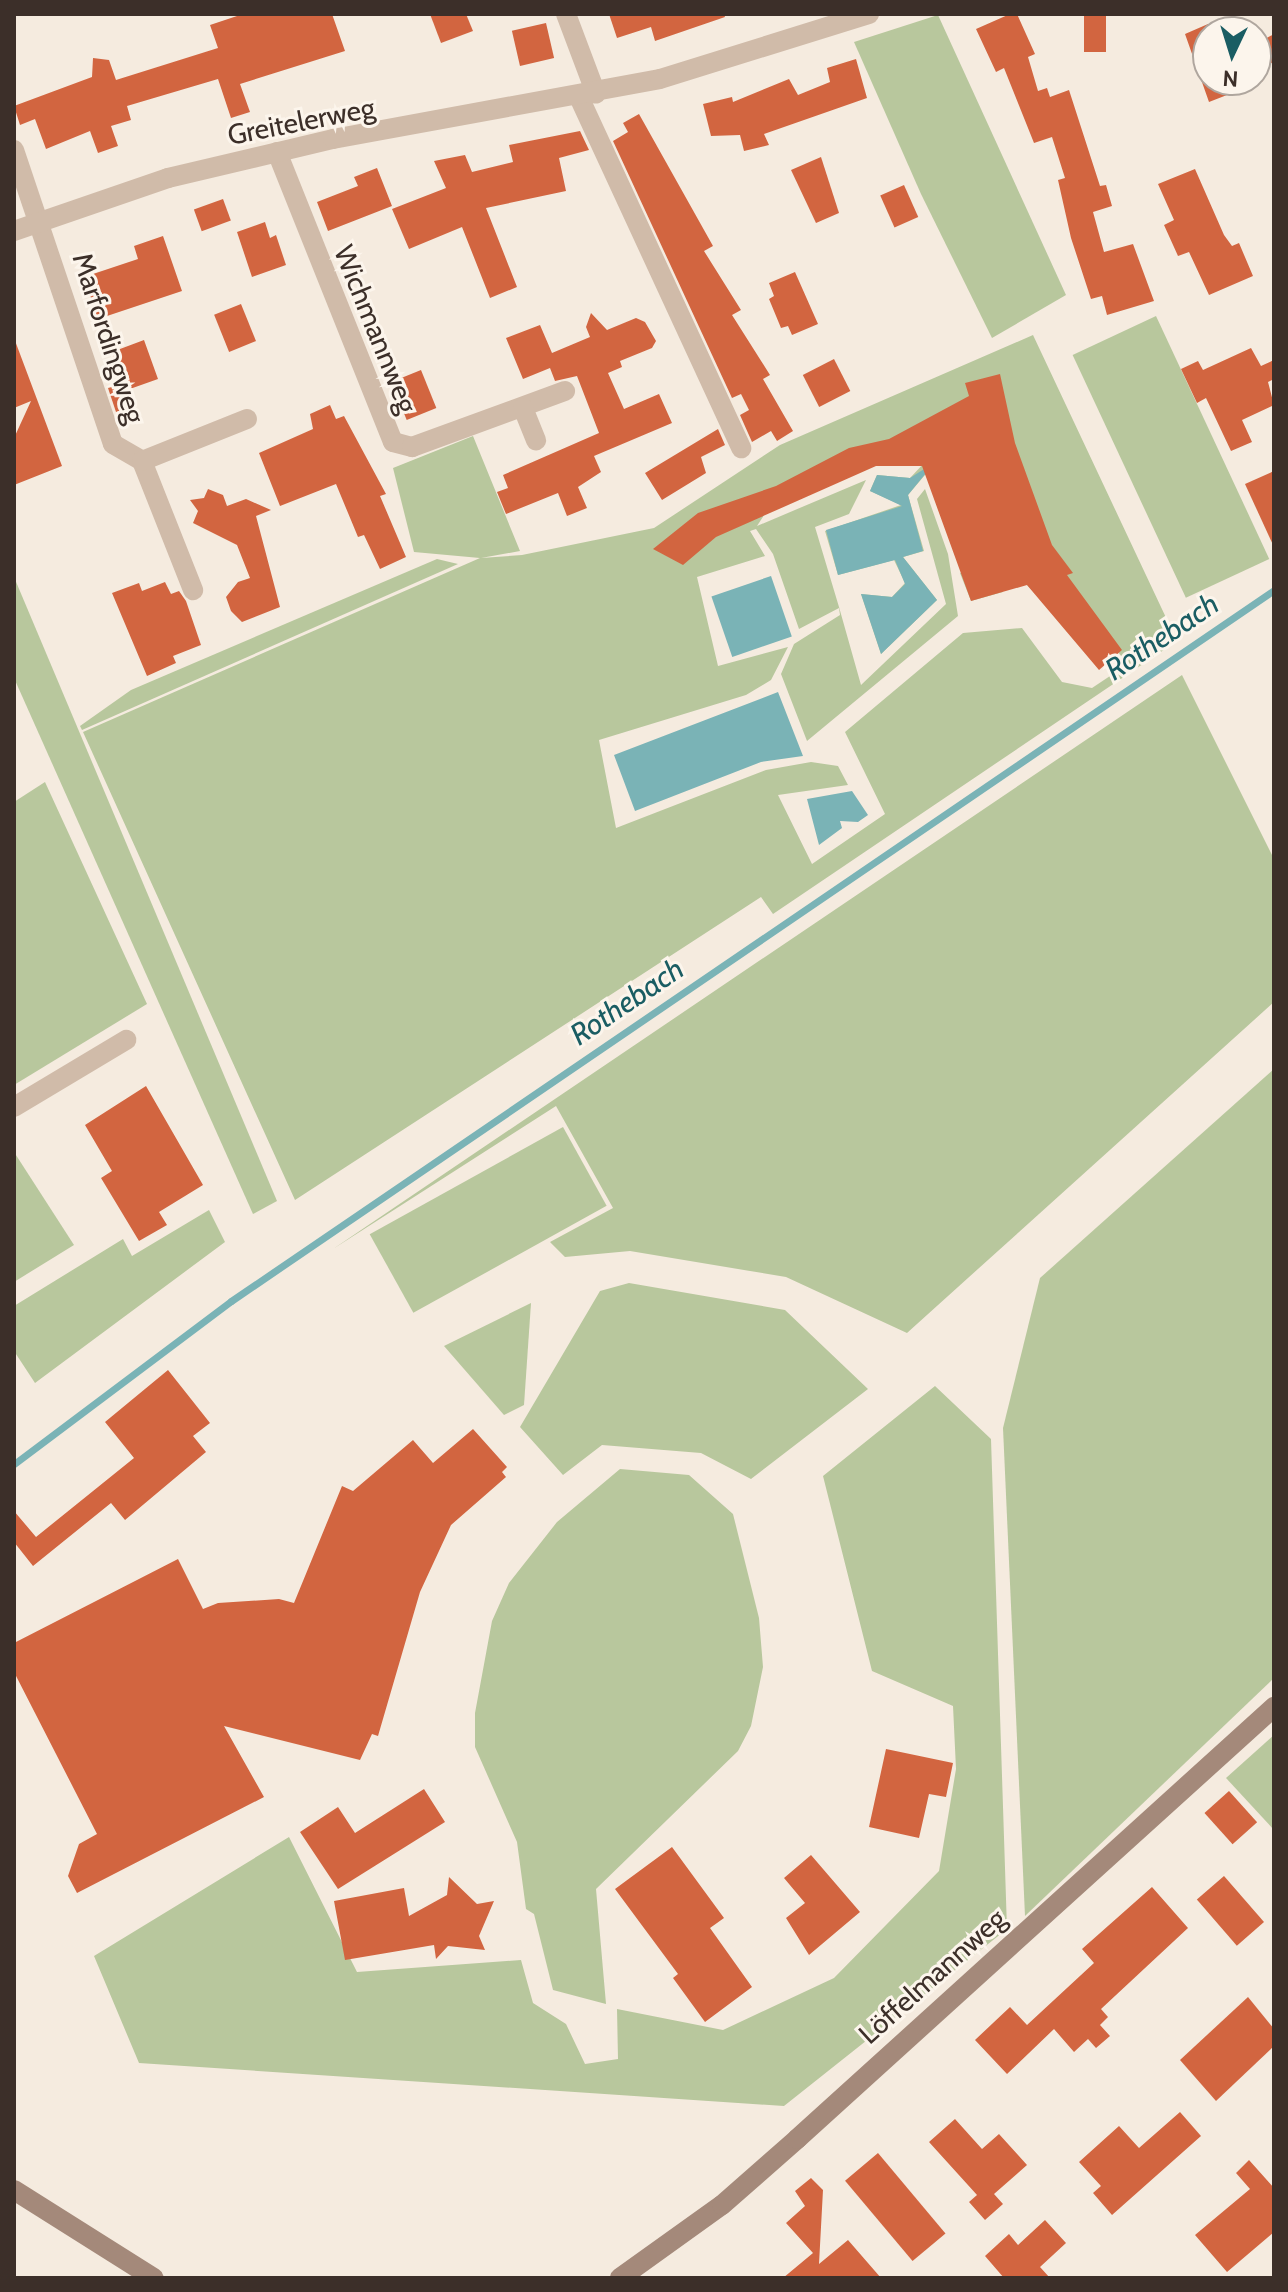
<!DOCTYPE html>
<html>
<head>
<meta charset="utf-8">
<style>
  body { margin:0 }
  #map { position:relative; width:1288px; height:2292px; overflow:hidden; background:#f5ebdf; font-family:Cabin,sans-serif }
  div>[style] { position:absolute }
  .green>* { inset:0; background:#b8c79d; transform-origin:0 0 }
  .water>* { inset:0; background:#7ab3b6; transform-origin:0 0 }
  .stream>* { height:7px; margin:-3.5px; padding:0 3.5px; transform-origin:3.5px; border-radius:3.5px; background:#7ab3b6 }
  .building>* { inset:0; background:#d26540; transform-origin:0 0 }
  .street>* { height:20px; margin:-10px; padding:0 10px; transform-origin:10px; border-radius:10px; background:#d0bba9 }
  .secondary>* { height:20px; margin:-10px; padding:0 10px; transform-origin:10px; border-radius:10px; background:#a4897a }
  span { translate:-50% -50%; white-space:nowrap; text-align:center; line-height:1.15; -webkit-text-stroke:6px #fcf5ec; paint-order:stroke }
  .street-label { font-size:28px; color:#3c2f29 }
  .water-label { font-size:30px; color:#1a5d63; font-style:italic }
  .frame { position:absolute; inset:0; border:16px solid #3c2f29; pointer-events:none }
  .north { position:absolute; left:1192px; top:16px; width:80px; height:80px; box-sizing:border-box; background:#fcf5ec; border:2px solid #afa69e; border-radius:50%; rotate:184deg; font-size:22px; font-weight:700; line-height:32px; text-align:center; color:#3c2f29 }
  .north::after { content:''; display:block; margin:auto; width:28px; height:36px; background:#1a5d63; clip-path:polygon(50% 0,100% 100%,50% 72%,0 100%) }
</style>
</head>
<body>
<div id="map">
  <div class="green">
    <i style="clip-path:polygon(938px 15px,1066px 295px,992px 338px,921px 194px,854px 42px)"></i>
    <i style="left:1156px;top:316px;width:268px;height:92px;rotate:65deg"></i>
    <i style="clip-path:polygon(evenodd,1033px 335px,1177px 641px,773px 914px,761px 897px,295px 1200px,83px 732px,480px 558px,414px 552px,393px 468px,473px 436px,520px 551px,481px 558px,522px 555px,654px 528px,780px 445px,1033px 335px,918px 440px,926px 461px,910px 478px,877px 475px,870px 491px,901px 505px,825px 531px,838px 575px,894px 560px,905px 583px,892px 597px,861px 594px,881px 654px,937px 600px,903px 557px,924px 551px,908px 495px,930px 469px,969px 570px,960px 573px,971px 601px,1003px 592px,1000px 586px,1022px 580px,1046px 604px,1117px 651px,1128px 664px,1092px 688px,1062px 682px,1022px 628px,963px 633px,845px 732px,885px 814px,812px 864px,778px 795px,848px 785px,838px 766px,811px 762px,766px 770px,616px 828px,599px 740px,746px 695px,771px 680px,788px 647px,718px 666px,697px 577px,765px 556px,750px 531px,756px 529px,773px 554px,799px 629px,839px 608px,840px 615px,794px 644px,781px 674px,807px 741px,958px 616px,948px 554px,925px 489px,917px 499px,946px 604px,861px 685px,839px 607px,815px 527px,849px 514px,866px 480px,757px 526px,768px 509px,918px 440px)"></i>
    <i style="clip-path:polygon(437px 559px,458px 564px,82px 730px,80px 726px,131px 690px)"></i>
    <i style="clip-path:polygon(14px 577px,277px 1201px,253px 1214px,14px 678px)"></i>
    <i style="clip-path:polygon(1182px 675px,1274px 859px,1274px 1002px,907px 1333px,786px 1277px,630px 1251px,565px 1257px,550px 1242px,613px 1208px,556px 1106px,333px 1249px)"></i>
    <i style="clip-path:polygon(45px 782px,147px 1004px,14px 1085px,14px 802px)"></i>
    <i style="clip-path:polygon(1274px 1069px,1274px 1678px,1025px 1916px,1003px 1428px,1040px 1278px)"></i>
    <i style="left:563px;top:1127px;width:90px;height:221px;rotate:61deg"></i>
    <i style="clip-path:polygon(14px 1152px,74px 1245px,14px 1282px)"></i>
    <i style="clip-path:polygon(209px 1210px,225px 1242px,35px 1383px,14px 1351px,14px 1306px,123px 1239px,132px 1256px)"></i>
    <i style="clip-path:polygon(629px 1283px,785px 1310px,868px 1389px,751px 1479px,701px 1453px,602px 1445px,563px 1475px,520px 1427px,600px 1291px)"></i>
    <i style="clip-path:polygon(531px 1303px,524px 1405px,504px 1415px,444px 1346px)"></i>
    <i style="clip-path:polygon(935px 1386px,991px 1439px,1007px 1929px,784px 2106px,139px 2063px,94px 1956px,289px 1837px,357px 1972px,521px 1960px,533px 2003px,566px 2024px,585px 2064px,618px 2059px,617px 2009px,723px 2030px,834px 1978px,939px 1871px,956px 1769px,953px 1706px,872px 1671px,823px 1476px)"></i>
    <i style="clip-path:polygon(620px 1469px,689px 1475px,733px 1514px,759px 1618px,763px 1667px,751px 1726px,738px 1751px,596px 1889px,606px 2004px,553px 1990px,534px 1914px,526px 1909px,517px 1842px,475px 1747px,475px 1713px,492px 1621px,509px 1583px,557px 1522px)"></i>
    <i style="clip-path:polygon(1274px 1735px,1274px 1830px,1226px 1778px)"></i>
  </div>
  <div class="water">
    <i style="clip-path:polygon(935px 462px,908px 495px,923px 551px,903px 557px,937px 600px,881px 654px,861px 594px,892px 597px,905px 584px,895px 560px,838px 575px,826px 530px,902px 506px,870px 491px,877px 475px,910px 478px)"></i>
    <i style="left:771px;top:576px;width:64px;height:63px;rotate:71deg"></i>
    <i style="clip-path:polygon(778px 692px,803px 756px,761px 762px,635px 811px,614px 755px)"></i>
    <i style="clip-path:polygon(852px 791px,868px 815px,858px 822px,840px 821px,842px 828px,819px 845px,807px 799px)"></i>
  </div>
  <div class="stream">
    <i style="left:14px;top:1464px;width:271px;rotate:-36.9deg"></i>
    <i style="left:231px;top:1301px;width:1262px;rotate:-34.28deg"></i>
  </div>
  <div class="building">
    <i style="clip-path:polygon(243px 14px,332px 14px,345px 51px,240px 84px,250px 112px,231px 118px,218px 79px,127px 106px,131px 120px,111px 126px,118px 146px,98px 153px,90px 131px,46px 149px,35px 119px,20px 125px,14px 106px,92px 77px,93px 58px,109px 60px,116px 80px,218px 48px,210px 25px)"></i>
    <i style="clip-path:polygon(430px 14px,466px 14px,473px 31px,441px 43px)"></i>
    <i style="clip-path:polygon(609px 14px,724px 14px,725px 17px,655px 41px,651px 27px,617px 38px)"></i>
    <i style="clip-path:polygon(1010px 14px,1017px 14px,1035px 54px,1028px 57px,1038px 91px,1047px 88px,1050px 97px,1069px 90px,1100px 186px,1106px 185px,1112px 206px,1093px 212px,1104px 252px,1133px 244px,1154px 301px,1107px 315px,1102px 296px,1091px 299px,1071px 238px,1058px 180px,1065px 178px,1052px 137px,1034px 143px,1004px 68px,996px 72px,976px 29px)"></i>
    <i style="left:1084px;top:14px;width:22px;height:38px"></i>
    <i style="left:546px;top:23px;width:36px;height:35px;rotate:77deg"></i>
    <i style="clip-path:polygon(1208px 24px,1208px 80px,1263px 81px,1209px 102px,1185px 34px)"></i>
    <i style="clip-path:polygon(1274px 34px,1274px 62px,1256px 69px,1256px 44px)"></i>
    <i style="clip-path:polygon(856px 59px,867px 98px,764px 134px,769px 145px,744px 151px,740px 135px,711px 136px,703px 104px,732px 97px,733px 102px,789px 79px,798px 95px,830px 82px,827px 68px)"></i>
    <i style="clip-path:polygon(639px 114px,713px 246px,704px 251px,741px 310px,732px 315px,770px 375px,763px 379px,793px 431px,777px 441px,771px 431px,752px 442px,740px 415px,749px 410px,741px 394px,732px 398px,613px 141px,628px 132px,623px 123px)"></i>
    <i style="clip-path:polygon(580px 131px,589px 150px,559px 158px,566px 191px,486px 208px,517px 287px,490px 298px,462px 227px,409px 249px,392px 209px,446px 188px,434px 161px,465px 155px,472px 172px,513px 162px,509px 145px)"></i>
    <i style="clip-path:polygon(821px 157px,839px 213px,816px 223px,791px 170px)"></i>
    <i style="clip-path:polygon(377px 168px,392px 206px,328px 231px,317px 202px,358px 186px,354px 177px)"></i>
    <i style="clip-path:polygon(1195px 169px,1224px 235px,1232px 246px,1239px 243px,1253px 276px,1209px 295px,1189px 252px,1178px 256px,1164px 225px,1174px 220px,1158px 184px)"></i>
    <i style="left:904px;top:185px;width:35px;height:26px;rotate:66deg"></i>
    <i style="left:223px;top:199px;width:23px;height:31px;rotate:70deg"></i>
    <i style="clip-path:polygon(265px 222px,270px 238px,276px 235px,286px 265px,252px 277px,237px 232px)"></i>
    <i style="clip-path:polygon(163px 236px,182px 291px,98px 319px,84px 277px,138px 259px,134px 246px)"></i>
    <i style="clip-path:polygon(795px 272px,818px 324px,792px 335px,788px 326px,781px 328px,769px 299px,774px 296px,769px 283px)"></i>
    <i style="left:241px;top:304px;width:40px;height:29px;rotate:68deg"></i>
    <i style="clip-path:polygon(591px 313px,607px 330px,636px 318px,645px 322px,656px 341px,652px 348px,620px 361px,622px 367px,608px 373px,624px 409px,659px 394px,672px 423px,594px 456px,601px 472px,578px 487px,587px 508px,567px 516px,558px 493px,506px 514px,497px 492px,508px 488px,503px 475px,599px 433px,577px 376px,555px 381px,550px 368px,523px 379px,506px 338px,540px 325px,552px 353px,590px 337px,586px 327px)"></i>
    <i style="clip-path:polygon(14px 338px,62px 466px,14px 485px,14px 438px,31px 401px,14px 408px)"></i>
    <i style="clip-path:polygon(144px 340px,158px 379px,127px 390px,133px 406px,116px 412px,108px 388px,123px 382px,112px 352px)"></i>
    <i style="clip-path:polygon(1251px 348px,1261px 366px,1274px 360px,1274px 379px,1268px 382px,1274px 405px,1242px 420px,1252px 442px,1231px 451px,1206px 398px,1197px 403px,1181px 369px,1198px 361px,1203px 370px)"></i>
    <i style="left:834px;top:359px;width:36px;height:35px;rotate:63deg"></i>
    <i style="left:421px;top:370px;width:41px;height:32px;rotate:68deg"></i>
    <i style="clip-path:polygon(1000px 374px,1015px 443px,1052px 545px,1073px 573px,1067px 575px,1122px 650px,1099px 670px,1027px 585px,971px 601px,922px 466px,876px 466px,716px 537px,683px 565px,653px 549px,698px 513px,776px 486px,849px 448px,889px 439px,969px 396px,965px 383px)"></i>
    <i style="clip-path:polygon(330px 405px,336px 419px,344px 416px,386px 494px,380px 496px,406px 557px,380px 569px,364px 535px,358px 537px,336px 484px,280px 506px,259px 453px,313px 429px,310px 414px)"></i>
    <i style="clip-path:polygon(718px 429px,725px 445px,701px 457px,706px 473px,662px 500px,645px 473px)"></i>
    <i style="clip-path:polygon(1274px 471px,1274px 547px,1245px 484px)"></i>
    <i style="clip-path:polygon(208px 489px,223px 495px,227px 506px,246px 499px,271px 510px,256px 516px,280px 607px,242px 622px,231px 611px,226px 597px,238px 582px,250px 578px,237px 545px,193px 523px,198px 511px,190px 500px,204px 498px)"></i>
    <i style="clip-path:polygon(165px 582px,171px 594px,179px 591px,186px 601px,201px 645px,173px 656px,176px 663px,147px 676px,112px 593px,139px 583px,142px 591px)"></i>
    <i style="clip-path:polygon(146px 1086px,203px 1185px,159px 1212px,167px 1225px,139px 1241px,101px 1178px,112px 1171px,85px 1125px)"></i>
    <i style="clip-path:polygon(168px 1370px,210px 1423px,193px 1436px,206px 1452px,125px 1520px,111px 1503px,33px 1566px,14px 1542px,14px 1511px,36px 1537px,134px 1458px,105px 1422px)"></i>
    <i style="clip-path:polygon(473px 1429px,507px 1467px,502px 1472px,506px 1477px,451px 1525px,420px 1592px,378px 1736px,372px 1734px,360px 1760px,224px 1726px,264px 1797px,77px 1893px,68px 1876px,79px 1844px,97px 1834px,14px 1672px,14px 1643px,178px 1559px,203px 1609px,218px 1603px,279px 1599px,294px 1603px,342px 1486px,353px 1491px,413px 1440px,433px 1463px)"></i>
    <i style="clip-path:polygon(886px 1749px,953px 1763px,946px 1797px,929px 1794px,919px 1838px,869px 1827px)"></i>
    <i style="clip-path:polygon(424px 1789px,445px 1822px,338px 1889px,300px 1832px,338px 1807px,355px 1833px)"></i>
    <i style="left:1229px;top:1791px;width:42px;height:33px;rotate:48deg"></i>
    <i style="clip-path:polygon(672px 1847px,724px 1918px,710px 1928px,752px 1987px,705px 2022px,673px 1978px,678px 1974px,615px 1889px)"></i>
    <i style="clip-path:polygon(811px 1855px,860px 1912px,809px 1955px,786px 1918px,805px 1903px,784px 1878px)"></i>
    <i style="left:1224px;top:1876px;width:61px;height:36px;rotate:49deg"></i>
    <i style="clip-path:polygon(449px 1877px,477px 1904px,494px 1901px,479px 1936px,485px 1950px,448px 1946px,436px 1959px,434px 1945px,345px 1960px,334px 1901px,404px 1888px,409px 1916px,447px 1895px)"></i>
    <i style="clip-path:polygon(1152px 1887px,1188px 1928px,1101px 2009px,1108px 2017px,1100px 2025px,1110px 2036px,1096px 2048px,1088px 2039px,1074px 2052px,1054px 2029px,1007px 2074px,975px 2040px,1010px 2007px,1027px 2025px,1094px 1963px,1082px 1949px)"></i>
    <i style="clip-path:polygon(1248px 1997px,1274px 2029px,1274px 2046px,1216px 2101px,1180px 2060px)"></i>
    <i style="clip-path:polygon(1180px 2112px,1201px 2136px,1112px 2215px,1093px 2193px,1101px 2186px,1079px 2162px,1119px 2126px,1139px 2148px)"></i>
    <i style="clip-path:polygon(955px 2119px,982px 2149px,999px 2134px,1027px 2165px,994px 2194px,1003px 2204px,985px 2220px,969px 2202px,977px 2195px,929px 2142px)"></i>
    <i style="left:878px;top:2153px;width:105px;height:43px;rotate:50deg"></i>
    <i style="clip-path:polygon(1249px 2160px,1274px 2188px,1274px 2232px,1227px 2272px,1195px 2235px,1250px 2189px,1236px 2173px)"></i>
    <i style="clip-path:polygon(811px 2178px,823px 2190px,819px 2264px,848px 2240px,881px 2278px,783px 2278px,813px 2253px,786px 2223px,805px 2206px,795px 2191px)"></i>
    <i style="clip-path:polygon(1045px 2220px,1066px 2243px,1040px 2267px,1050px 2278px,1004px 2278px,985px 2256px,1009px 2234px,1018px 2245px)"></i>
  </div>
  <div class="street">
    <i style="left:566px;top:14px;width:85px;rotate:69.4deg"></i>
    <i style="left:579px;top:97px;width:387px;rotate:65.2deg"></i>
    <i style="left:14px;top:150px;width:310px;rotate:71.4deg"></i>
    <i style="left:113px;top:444px;width:34px;rotate:30deg"></i>
    <i style="left:142px;top:461px;width:139px;rotate:68.4deg"></i>
    <i style="left:277px;top:152px;width:312px;rotate:68.2deg"></i>
    <i style="left:393px;top:442px;width:20px;rotate:15deg"></i>
    <i style="left:412px;top:447px;width:163px;rotate:-20.1deg"></i>
    <i style="left:14px;top:231px;width:163px;rotate:-19deg"></i>
    <i style="left:168px;top:178px;width:170px;rotate:-13.3deg"></i>
    <i style="left:333px;top:139px;width:332px;rotate:-10.4deg"></i>
    <i style="left:660px;top:79px;width:219px;rotate:-17.3deg"></i>
    <i style="left:523px;top:408px;width:35px;rotate:68deg"></i>
    <i style="left:142px;top:461px;width:113px;rotate:-21.8deg"></i>
    <i style="left:14px;top:1107px;width:131px;rotate:-30.9deg"></i>
  </div>
  <div class="secondary">
    <i style="left:14px;top:2190px;width:165px;rotate:32.2deg"></i>
    <i style="left:620px;top:2278px;width:125px;rotate:-35.6deg"></i>
    <i style="left:722px;top:2205px;width:100px;rotate:-41.3deg"></i>
    <i style="left:797px;top:2139px;width:644px;rotate:-42.17deg"></i>
  </div>
  <div class="street-label">
    <span style="left:301px;top:121px;rotate:-11deg">Greitelerweg</span>
    <span style="left:376px;top:329px;rotate:68deg">Wichmannweg</span>
    <span style="left:109px;top:338px;rotate:72deg">Marfordingweg</span>
    <span style="left:932px;top:1976px;rotate:-42deg">Löffelmannweg</span>
  </div>
  <div class="water-label">
    <span style="left:1162px;top:637px;rotate:-34deg">Rothebach</span>
    <span style="left:627px;top:1002px;rotate:-34deg">Rothebach</span>
  </div>
  <div class="frame"></div>
  <div class="north">N</div>
</div>
</body>
</html>
